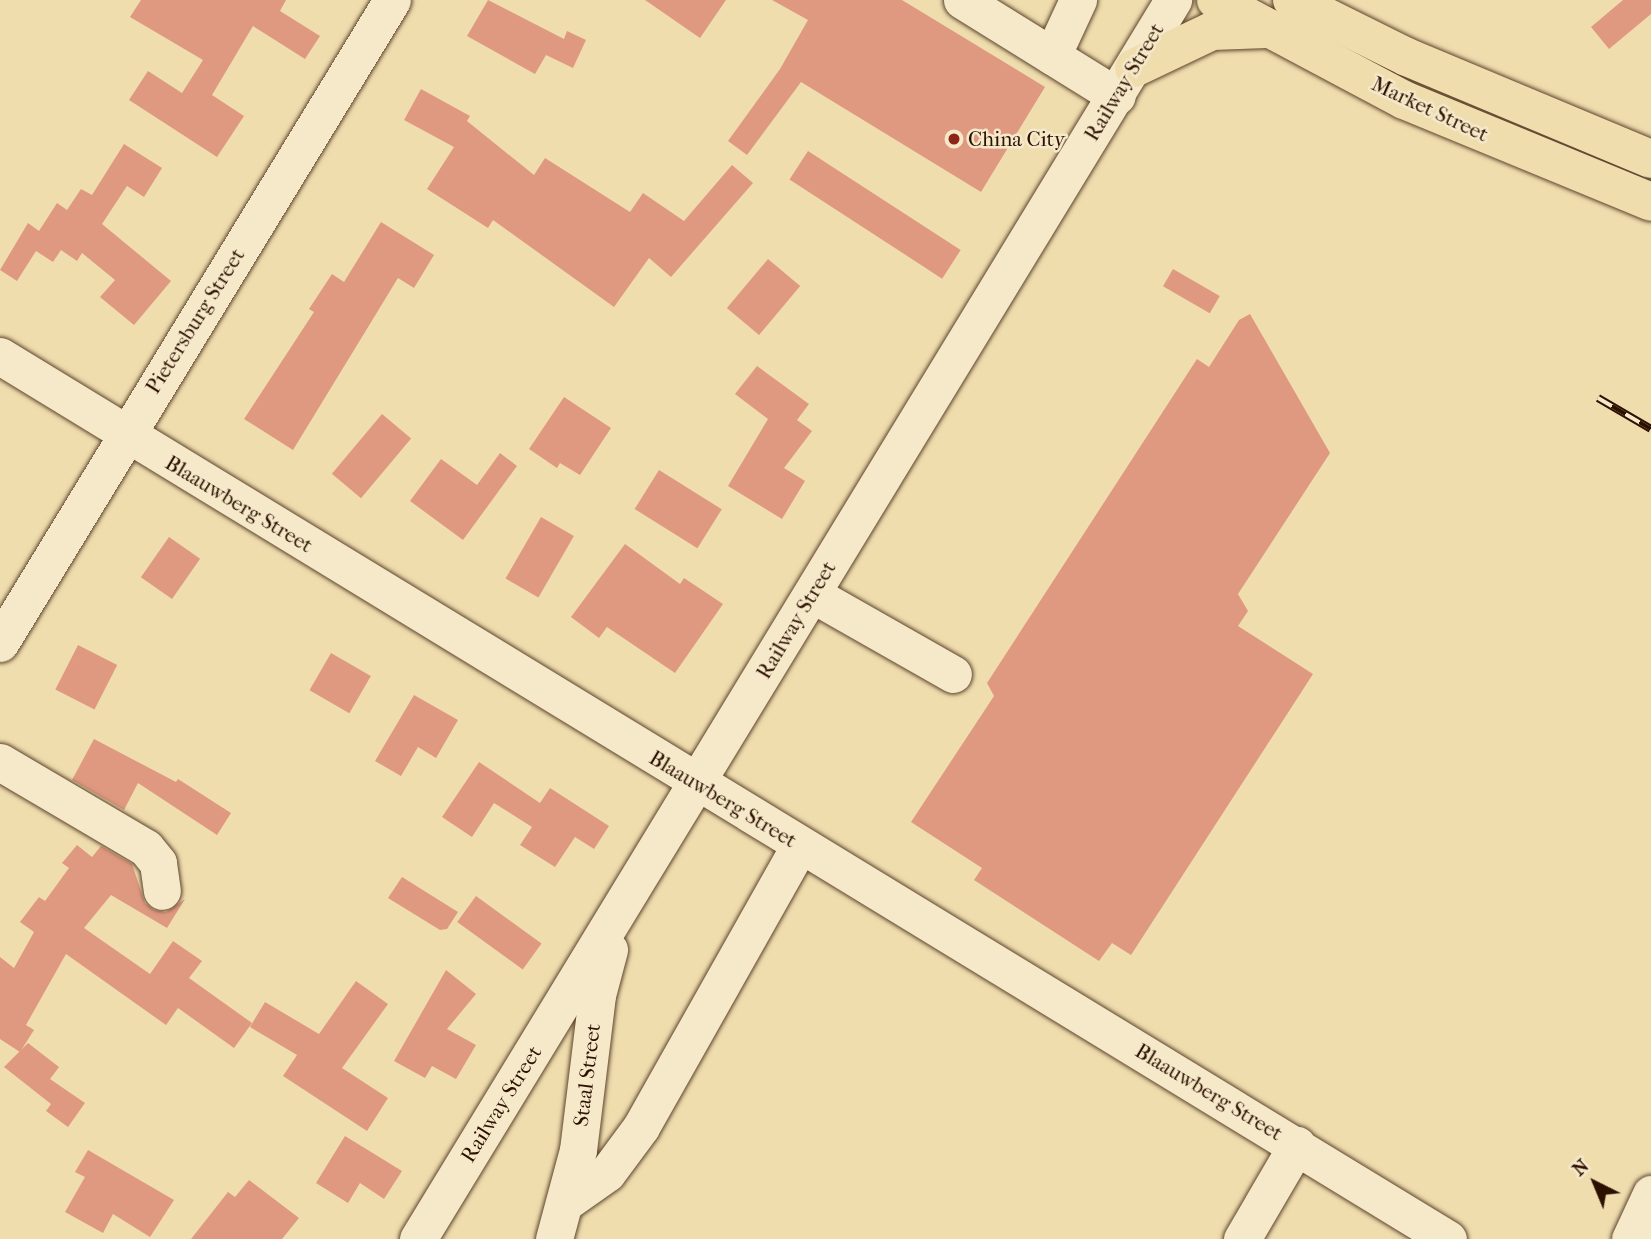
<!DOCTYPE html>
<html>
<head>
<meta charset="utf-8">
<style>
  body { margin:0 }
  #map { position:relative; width:1651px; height:1239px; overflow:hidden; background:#efddae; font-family:"IM FELL French Canon",serif }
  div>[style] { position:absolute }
  .building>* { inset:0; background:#e09981; transform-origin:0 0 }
  .roads { filter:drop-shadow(0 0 2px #5e442c) drop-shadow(0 0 2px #5e442c) }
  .minor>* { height:37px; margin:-18.5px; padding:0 18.5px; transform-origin:18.5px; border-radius:18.5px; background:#f5e9ca }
  .major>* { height:38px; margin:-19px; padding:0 19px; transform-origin:19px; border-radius:19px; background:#efddae }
  .rail>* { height:8px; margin-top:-4px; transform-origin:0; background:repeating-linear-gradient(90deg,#f5e9ca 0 16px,#2d1100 0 32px); box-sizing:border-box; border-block:2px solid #2d1100 }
  .dots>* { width:19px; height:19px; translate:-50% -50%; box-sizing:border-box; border:4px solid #f5e9ca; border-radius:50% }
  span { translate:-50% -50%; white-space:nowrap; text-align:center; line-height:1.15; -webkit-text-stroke:5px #f5e9ca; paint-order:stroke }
  .street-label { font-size:21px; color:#2d1100 }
  .poi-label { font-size:21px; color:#2d1100 }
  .left { translate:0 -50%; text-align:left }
  .north { position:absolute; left:1560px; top:1148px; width:70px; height:70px; -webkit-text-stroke:5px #f5e9ca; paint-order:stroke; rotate:317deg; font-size:19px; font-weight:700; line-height:28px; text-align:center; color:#2d1100 }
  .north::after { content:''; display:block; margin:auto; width:24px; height:32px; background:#2d1100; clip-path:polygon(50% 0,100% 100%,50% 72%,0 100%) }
</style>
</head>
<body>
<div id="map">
  <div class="building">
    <i style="clip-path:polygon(141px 0,286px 0,280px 11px,320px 36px,305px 59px,253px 26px,212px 95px,244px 116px,217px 157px,129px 100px,148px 71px,182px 93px,203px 60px,130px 17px)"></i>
    <i style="clip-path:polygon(488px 0,564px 39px,567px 31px,586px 40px,573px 68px,546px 55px,535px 74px,467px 36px)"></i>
    <i style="clip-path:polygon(645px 0,726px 0,700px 38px)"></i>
    <i style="clip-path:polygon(772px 0,902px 0,1045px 87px,981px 192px,801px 82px,747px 155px,728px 141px,780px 69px,808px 20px)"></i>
    <i style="clip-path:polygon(1623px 0,1651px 0,1651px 14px,1609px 49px,1591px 27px)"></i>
    <i style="clip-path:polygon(421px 89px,470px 116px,467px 121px,534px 175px,545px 158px,630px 212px,643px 193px,684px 221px,732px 165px,753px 183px,671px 277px,649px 258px,614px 307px,493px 220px,488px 228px,427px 189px,454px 147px,404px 120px)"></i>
    <i style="clip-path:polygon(124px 144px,162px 168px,144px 197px,127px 186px,102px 224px,171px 281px,134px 325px,100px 297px,115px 280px,82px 253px,77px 261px,61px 250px,53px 262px,36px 251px,17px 281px,0 270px,28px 223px,39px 231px,57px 203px,67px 210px,81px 189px,92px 195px)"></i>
    <i style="left:808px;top:151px;width:182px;height:34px;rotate:33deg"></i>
    <i style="clip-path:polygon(381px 222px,434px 255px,414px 288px,398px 278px,293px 450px,244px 419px,314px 312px,309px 309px,332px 274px,344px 282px)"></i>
    <i style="left:768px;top:259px;width:42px;height:64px;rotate:40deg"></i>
    <i style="left:1173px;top:269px;width:54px;height:20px;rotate:30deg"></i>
    <i style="clip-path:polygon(1250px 314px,1330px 453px,1238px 594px,1248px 611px,1238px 626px,1313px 674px,1131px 955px,1112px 943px,1099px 961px,974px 880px,982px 868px,911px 822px,994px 696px,987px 683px,1197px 359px,1209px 367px,1239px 320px)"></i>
    <i style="clip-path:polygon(757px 366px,809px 404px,797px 420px,812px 431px,784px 468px,805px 481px,782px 519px,728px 486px,768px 419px,735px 394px)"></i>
    <i style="clip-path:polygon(564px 397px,611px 428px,580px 475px,560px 463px,557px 468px,529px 449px)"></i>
    <i style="left:382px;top:414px;width:38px;height:78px;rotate:40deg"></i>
    <i style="clip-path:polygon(500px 453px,517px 466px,463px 540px,410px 501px,441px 459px,477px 485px)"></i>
    <i style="left:659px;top:470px;width:74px;height:46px;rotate:32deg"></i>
    <i style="left:541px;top:517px;width:38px;height:71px;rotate:30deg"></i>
    <i style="left:169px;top:537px;width:38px;height:49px;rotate:35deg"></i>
    <i style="clip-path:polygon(625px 544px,680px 584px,684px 578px,723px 604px,675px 673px,607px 627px,599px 638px,571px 617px)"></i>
    <i style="left:78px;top:645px;width:44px;height:50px;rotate:27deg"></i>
    <i style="left:331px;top:653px;width:46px;height:43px;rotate:30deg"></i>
    <i style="clip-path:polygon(414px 695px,458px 720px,436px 758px,418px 747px,401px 776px,375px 761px)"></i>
    <i style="clip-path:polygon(94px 739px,176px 782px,178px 779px,231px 813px,217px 835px,138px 783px,124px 810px,72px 780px)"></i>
    <i style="clip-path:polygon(479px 762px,540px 803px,550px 788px,609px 826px,594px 849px,575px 837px,555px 867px,520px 845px,532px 827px,494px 803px,472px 837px,442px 817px)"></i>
    <i style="clip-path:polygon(77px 845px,92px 857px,101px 846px,132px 864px,145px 903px,154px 910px,166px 912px,185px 899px,167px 928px,111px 895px,84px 928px,150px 974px,173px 941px,202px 961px,189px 978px,252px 1023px,234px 1048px,178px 1008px,166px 1025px,66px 954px,26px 1025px,34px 1030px,20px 1052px,0 1039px,0 957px,14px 968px,34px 932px,20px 922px,39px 897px,45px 901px,69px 868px,62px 863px)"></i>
    <i style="clip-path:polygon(402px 877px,458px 912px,447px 929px,440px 930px,388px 898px)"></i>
    <i style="left:476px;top:896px;width:81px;height:32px;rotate:36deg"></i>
    <i style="clip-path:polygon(446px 970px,476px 994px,447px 1029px,476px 1045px,456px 1079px,432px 1066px,425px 1078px,394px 1061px)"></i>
    <i style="clip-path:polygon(356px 981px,388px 1004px,342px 1068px,388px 1098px,367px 1131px,283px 1076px,297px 1055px,250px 1027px,265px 1002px,319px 1034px)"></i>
    <i style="clip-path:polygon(28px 1043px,59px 1067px,50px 1079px,85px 1103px,68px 1127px,46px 1111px,51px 1104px,4px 1067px)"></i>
    <i style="clip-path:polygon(345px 1136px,402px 1171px,384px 1199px,360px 1183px,348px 1203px,316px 1183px)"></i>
    <i style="clip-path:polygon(88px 1150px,174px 1200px,150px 1237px,113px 1214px,103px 1233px,65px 1212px,85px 1177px,75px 1172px)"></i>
    <i style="clip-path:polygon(249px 1180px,299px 1218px,282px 1239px,191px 1239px,228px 1192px,235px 1197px)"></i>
  </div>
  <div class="roads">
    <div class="minor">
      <i style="left:962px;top:0;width:182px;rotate:31.8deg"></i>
      <i style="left:1052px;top:56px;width:62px;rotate:-65.1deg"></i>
      <i style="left:0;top:356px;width:1696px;rotate:31.38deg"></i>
      <i style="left:812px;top:594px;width:162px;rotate:29.6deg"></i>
      <i style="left:0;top:643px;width:753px;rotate:-58.63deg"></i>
      <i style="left:0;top:762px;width:169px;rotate:30.5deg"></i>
      <i style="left:146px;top:848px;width:19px;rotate:51deg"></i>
      <i style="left:158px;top:863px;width:28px;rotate:82deg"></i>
      <i style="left:566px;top:1202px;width:50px;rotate:-35.3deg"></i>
      <i style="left:607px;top:1173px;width:57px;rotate:-53.5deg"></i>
      <i style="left:641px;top:1127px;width:324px;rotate:-60.6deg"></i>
      <i style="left:418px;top:1239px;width:1451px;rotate:-58.64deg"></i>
      <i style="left:554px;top:1239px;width:92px;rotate:-74.9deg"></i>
      <i style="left:578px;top:1150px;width:156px;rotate:-83deg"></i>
      <i style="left:597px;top:995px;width:47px;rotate:-75.1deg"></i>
      <i style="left:1242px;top:1239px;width:109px;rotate:-59.7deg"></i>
      <i style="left:1630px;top:1239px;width:50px;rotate:-65deg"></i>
    </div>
    <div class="major">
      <i style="left:1216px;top:0;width:213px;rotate:28deg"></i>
      <i style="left:1404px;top:100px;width:267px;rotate:22.4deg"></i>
      <i style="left:1292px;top:0;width:128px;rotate:26.4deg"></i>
      <i style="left:1407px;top:57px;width:264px;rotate:22.7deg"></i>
      <i style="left:1134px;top:68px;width:86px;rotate:-25.4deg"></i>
      <i style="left:1212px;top:31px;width:54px;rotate:-2.1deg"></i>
    </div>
  </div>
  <div class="rail">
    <i style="left:1598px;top:398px;width:61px;rotate:30.3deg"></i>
  </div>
  <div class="dots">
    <i style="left:954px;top:139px;background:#8f2418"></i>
  </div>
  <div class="street-label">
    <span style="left:1124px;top:82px;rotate:-59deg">Railway Street</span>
    <span style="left:1430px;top:109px;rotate:25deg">Market Street</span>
    <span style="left:195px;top:321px;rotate:-58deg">Pietersburg Street</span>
    <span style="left:239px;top:504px;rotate:31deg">Blaauwberg Street</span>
    <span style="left:796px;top:620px;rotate:-59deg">Railway Street</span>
    <span style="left:723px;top:799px;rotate:31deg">Blaauwberg Street</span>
    <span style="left:587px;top:1075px;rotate:-83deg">Staal Street</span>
    <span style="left:1209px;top:1092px;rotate:31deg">Blaauwberg Street</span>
    <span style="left:501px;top:1104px;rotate:-58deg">Railway Street</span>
  </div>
  <div class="poi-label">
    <span class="left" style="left:968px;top:139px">China City</span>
  </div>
  <div class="north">N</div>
</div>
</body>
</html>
